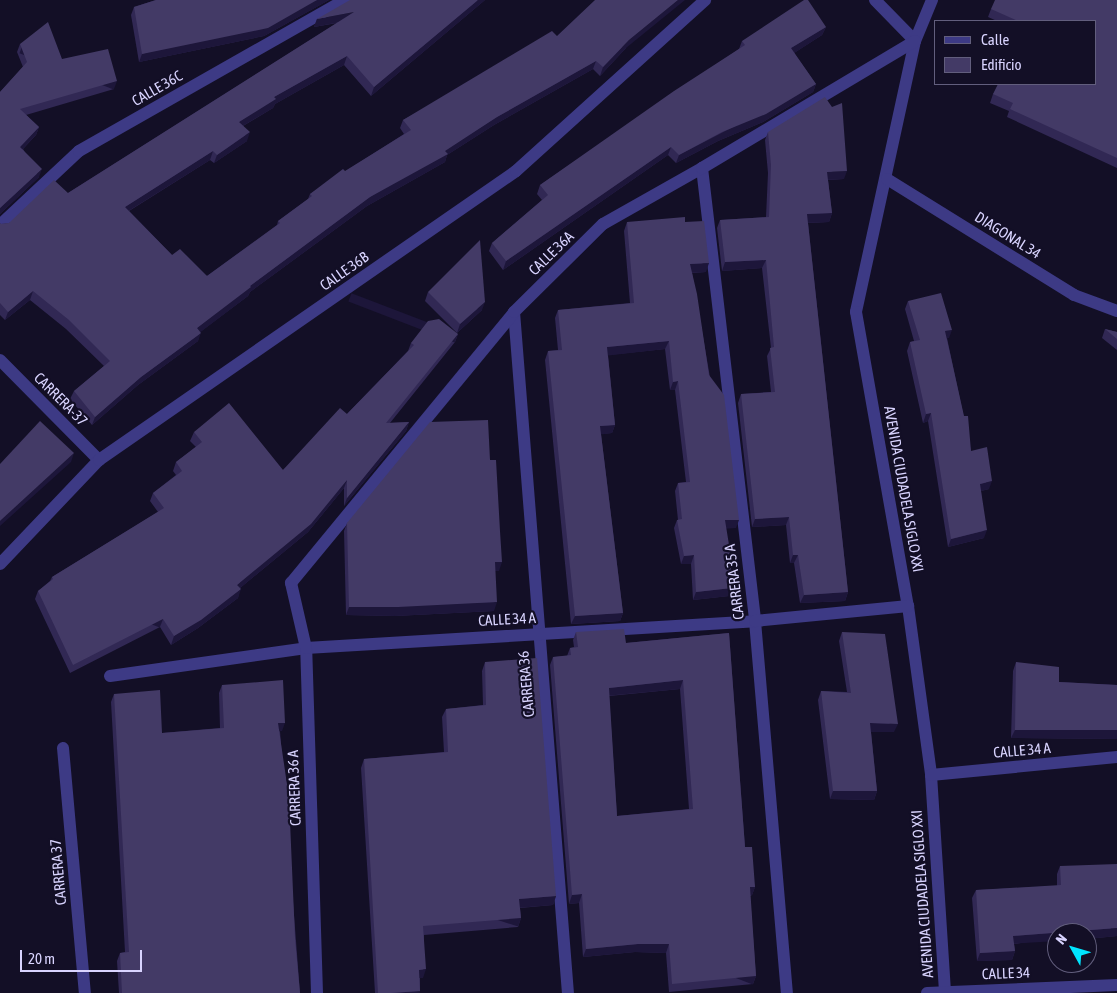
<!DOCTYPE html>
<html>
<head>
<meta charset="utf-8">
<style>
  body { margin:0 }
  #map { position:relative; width:1117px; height:993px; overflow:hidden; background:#130f26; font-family:"Asap Condensed",sans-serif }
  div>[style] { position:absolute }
  .minor>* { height:12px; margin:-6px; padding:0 6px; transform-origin:6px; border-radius:6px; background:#3d3a85 }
  .wall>* { inset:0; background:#312854 }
  .shaded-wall>* { inset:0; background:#1d163a; transform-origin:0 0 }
  .building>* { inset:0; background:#433a66 }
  span { translate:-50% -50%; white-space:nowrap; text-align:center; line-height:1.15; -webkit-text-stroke:4.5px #130f26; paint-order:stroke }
  .street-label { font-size:15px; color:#d9d4ff }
  .legend { position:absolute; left:934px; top:20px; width:162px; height:65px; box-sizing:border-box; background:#130f26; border:1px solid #625e7d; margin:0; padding:6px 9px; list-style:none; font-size:15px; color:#d9d4ff }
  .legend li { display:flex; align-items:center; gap:10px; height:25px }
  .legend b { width:25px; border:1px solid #625e7d }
  .north { position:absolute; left:1047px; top:923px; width:50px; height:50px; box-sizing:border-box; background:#130f26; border:1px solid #625e7d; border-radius:50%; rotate:309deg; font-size:14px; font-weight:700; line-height:20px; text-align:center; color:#d9d4ff }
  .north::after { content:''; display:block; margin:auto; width:18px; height:22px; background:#00e5ff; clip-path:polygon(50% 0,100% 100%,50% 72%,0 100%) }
  .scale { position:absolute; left:20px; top:950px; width:122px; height:22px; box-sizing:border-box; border:2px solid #d9d4ff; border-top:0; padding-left:6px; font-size:15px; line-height:18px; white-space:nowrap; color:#d9d4ff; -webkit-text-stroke:4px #130f26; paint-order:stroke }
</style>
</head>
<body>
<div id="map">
  <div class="minor">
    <i style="left:875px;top:0;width:57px;rotate:45.7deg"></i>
    <i style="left:932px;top:0;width:44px;rotate:112.5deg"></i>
    <i style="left:915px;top:41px;width:277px;rotate:102.3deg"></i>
    <i style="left:856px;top:312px;width:299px;rotate:80deg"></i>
    <i style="left:908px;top:606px;width:171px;rotate:82.2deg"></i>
    <i style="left:931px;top:775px;width:218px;rotate:86.3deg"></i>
    <i style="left:702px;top:168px;width:456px;rotate:83.3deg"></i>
    <i style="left:755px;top:621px;width:373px;rotate:85.1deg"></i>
    <i style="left:887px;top:179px;width:220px;rotate:31.8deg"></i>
    <i style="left:1074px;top:295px;width:46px;rotate:20.4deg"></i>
    <i style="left:0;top:225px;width:108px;rotate:-43.1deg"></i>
    <i style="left:79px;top:151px;width:306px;rotate:-29.6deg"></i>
    <i style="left:514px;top:312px;width:683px;rotate:85.47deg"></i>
    <i style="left:0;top:360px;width:141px;rotate:45.3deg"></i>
    <i style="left:0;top:564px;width:144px;rotate:-46.4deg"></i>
    <i style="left:99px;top:460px;width:507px;rotate:-34.72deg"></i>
    <i style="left:516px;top:171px;width:255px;rotate:-42.1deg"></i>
    <i style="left:110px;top:676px;width:198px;rotate:-8.1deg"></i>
    <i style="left:306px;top:648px;width:450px;rotate:-3.4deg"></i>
    <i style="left:755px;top:621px;width:154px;rotate:-5.6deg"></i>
    <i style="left:63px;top:748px;width:246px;rotate:84.9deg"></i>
    <i style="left:931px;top:775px;width:187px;rotate:-5.5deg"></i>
    <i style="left:317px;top:993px;width:345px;rotate:-91.8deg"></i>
    <i style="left:306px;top:648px;width:67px;rotate:-103deg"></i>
    <i style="left:291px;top:583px;width:351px;rotate:-50.5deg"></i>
    <i style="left:514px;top:312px;width:125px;rotate:-44.7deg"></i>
    <i style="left:603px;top:224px;width:114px;rotate:-29.5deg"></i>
    <i style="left:702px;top:168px;width:248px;rotate:-30.8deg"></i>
    <i style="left:927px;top:993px;width:190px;rotate:-2.4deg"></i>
  </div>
  <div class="wall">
    <i style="clip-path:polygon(156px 0,329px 0,264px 36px,139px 62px,131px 15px,134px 7px)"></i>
    <i style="clip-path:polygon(485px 0,371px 96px,344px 65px,275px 104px,273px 108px,243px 126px,247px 141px,214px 163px,210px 160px,129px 211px,172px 255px,207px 276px,277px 225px,278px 221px,308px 199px,310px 194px,404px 134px,400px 128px,403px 120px,557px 36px,626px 48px,600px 76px,593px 69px,494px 125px,447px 155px,445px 162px,367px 206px,250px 292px,248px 296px,200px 332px,198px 341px,138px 385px,92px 425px,70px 399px,74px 391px,104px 366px,66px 329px,30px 300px,5px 320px,0 315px,0 223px,1px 224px,9px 223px,68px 193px,337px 23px,314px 27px,317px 19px)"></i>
    <i style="clip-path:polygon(1117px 0,1117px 168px,1007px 117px,1009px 111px,990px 103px,993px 94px,1096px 21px,997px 21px,988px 17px,991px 9px)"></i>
    <i style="clip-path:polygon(826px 27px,822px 35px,794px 53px,816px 84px,813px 92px,763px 122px,718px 141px,676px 163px,668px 155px,503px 270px,489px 251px,492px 243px,542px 200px,537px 194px,540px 185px,739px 49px,742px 41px)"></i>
    <i style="clip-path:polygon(20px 44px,62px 59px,114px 89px,26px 115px,39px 127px,36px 135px,23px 149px,39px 177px,0 214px,0 92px,23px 67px,17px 52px)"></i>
    <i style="clip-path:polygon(768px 132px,844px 179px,828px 180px,832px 213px,829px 222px,808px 223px,848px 592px,845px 601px,800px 603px,794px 563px,790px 563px,786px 525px,752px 527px,738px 403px,741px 394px,771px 392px,767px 356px,771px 348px,762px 268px,722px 271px,717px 228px,720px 220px,766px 217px,768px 173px,765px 140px)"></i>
    <i style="clip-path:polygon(627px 222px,685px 222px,706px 272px,692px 273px,736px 528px,726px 528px,729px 596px,693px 600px,691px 564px,681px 564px,674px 528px,677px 520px,678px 520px,675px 491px,678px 483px,686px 482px,675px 390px,670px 390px,665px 349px,608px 355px,615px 425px,612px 433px,601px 434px,623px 613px,620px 621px,571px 624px,545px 360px,548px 351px,558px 350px,555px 318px,558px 310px,630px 303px,624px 231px)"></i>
    <i style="clip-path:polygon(428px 292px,482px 310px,457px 333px,425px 301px)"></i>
    <i style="clip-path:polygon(908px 301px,949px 338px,947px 338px,971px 451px,989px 489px,981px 491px,984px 538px,948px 547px,928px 421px,923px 423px,907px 351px,910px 342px,914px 341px,905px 309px)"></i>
    <i style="clip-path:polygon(1105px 329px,1117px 332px,1117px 350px,1102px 338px)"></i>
    <i style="clip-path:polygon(458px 334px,455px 342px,390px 423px,409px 422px,406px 431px,344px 506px,344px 488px,308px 532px,240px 588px,238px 598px,198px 628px,171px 645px,160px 627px,70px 673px,35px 599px,38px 591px,50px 581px,52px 577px,158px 512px,150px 501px,153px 493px,176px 475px,173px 471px,176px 462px,196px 447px,190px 441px,194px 432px,283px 470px,347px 414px,408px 351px,411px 343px)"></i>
    <i style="clip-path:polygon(490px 460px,499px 571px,495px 571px,494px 611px,395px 616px,346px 615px,344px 531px,347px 523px)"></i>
    <i style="clip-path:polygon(evenodd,576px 632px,626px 643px,729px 633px,745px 847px,755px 887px,752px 895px,750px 896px,756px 976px,753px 984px,669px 992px,666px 953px,635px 952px,583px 957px,579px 903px,569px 904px,550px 665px,553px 657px,567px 656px,570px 648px,574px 647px,573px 640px,576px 632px,680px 689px,689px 809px,617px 816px,609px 696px,680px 689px)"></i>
    <i style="clip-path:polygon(842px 632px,894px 732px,871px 732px,877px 791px,874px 800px,830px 799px,818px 700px,821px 691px,847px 692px,839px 641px)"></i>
    <i style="clip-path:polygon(485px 662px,556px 896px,553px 905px,520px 908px,521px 918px,518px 927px,424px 935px,423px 978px,420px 978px,420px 991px,419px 993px,375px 993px,361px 768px,364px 759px,444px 752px,442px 717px,446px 709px,483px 705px,482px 671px)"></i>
    <i style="clip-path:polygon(1016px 662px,1059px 682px,1117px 685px,1117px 739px,1011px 738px,1013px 671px)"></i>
    <i style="clip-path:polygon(222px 685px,282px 731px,280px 731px,300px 993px,119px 993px,117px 961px,120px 953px,125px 952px,111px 702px,114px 694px,162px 733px,220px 728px,219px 693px)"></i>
    <i style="clip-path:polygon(1060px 866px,1117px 936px,1087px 939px,1087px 933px,1014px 944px,1015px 951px,1012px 960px,977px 961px,972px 898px,976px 890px,1057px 886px,1057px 874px)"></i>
  </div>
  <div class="shaded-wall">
    <i style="clip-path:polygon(317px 0,329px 0,264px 36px,139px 62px,142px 54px)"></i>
    <i style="clip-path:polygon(478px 0,485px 0,371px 96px,374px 87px)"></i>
    <i style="clip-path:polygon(678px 0,685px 0,626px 48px,600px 76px,603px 67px,629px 40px)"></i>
    <i style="clip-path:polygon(354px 12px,351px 20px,314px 27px,317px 19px)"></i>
    <i style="clip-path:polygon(826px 27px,822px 35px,788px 57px,791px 48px)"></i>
    <i style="clip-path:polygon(347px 56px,344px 65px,275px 104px,273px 108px,236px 130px,239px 122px,274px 97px)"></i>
    <i style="clip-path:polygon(596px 61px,593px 69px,494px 125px,447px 155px,445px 162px,367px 206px,250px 292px,248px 296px,194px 337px,197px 328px,250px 286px,370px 197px,497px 117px)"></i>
    <i style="left:117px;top:81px;width:9px;height:101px;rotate:111deg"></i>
    <i style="clip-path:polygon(816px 84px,813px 92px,763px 122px,718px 141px,676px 163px,679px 155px)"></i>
    <i style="clip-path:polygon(39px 127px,36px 135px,17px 155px,20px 147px)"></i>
    <i style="clip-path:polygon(250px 132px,247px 141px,214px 163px,217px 155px)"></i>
    <i style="clip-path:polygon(671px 147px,668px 155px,503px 270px,506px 261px)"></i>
    <i style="clip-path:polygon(213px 151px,210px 160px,122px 215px,125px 207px)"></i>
    <i style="clip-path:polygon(42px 169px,39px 177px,0 214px,0 208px)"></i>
    <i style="clip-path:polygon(847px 171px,844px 179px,824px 180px,827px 172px)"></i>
    <i style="clip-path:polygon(832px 213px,829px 222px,804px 223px,807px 214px)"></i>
    <i style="clip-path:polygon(766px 260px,762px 268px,722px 271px,725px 262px)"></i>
    <i style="clip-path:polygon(709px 263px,706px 272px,686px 273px,690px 264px)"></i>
    <i style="clip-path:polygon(33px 291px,30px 300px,5px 320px,8px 312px)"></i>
    <i style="clip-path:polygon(485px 302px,482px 310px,457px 333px,460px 324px)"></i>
    <i style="clip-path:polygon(952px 330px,949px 338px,942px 339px,945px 331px)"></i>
    <i style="clip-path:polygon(201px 333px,198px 341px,138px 385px,92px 425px,95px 417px,141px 377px)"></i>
    <i style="left:458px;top:334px;width:9px;height:114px;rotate:111deg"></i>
    <i style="clip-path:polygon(669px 341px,665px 349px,604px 356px,607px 347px)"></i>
    <i style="clip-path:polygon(678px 381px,675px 390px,670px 390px,673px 382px)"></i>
    <i style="clip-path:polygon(931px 413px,928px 421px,923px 423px,926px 414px)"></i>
    <i style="clip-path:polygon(409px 422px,406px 431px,344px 506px,347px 498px)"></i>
    <i style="clip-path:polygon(615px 425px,612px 433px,597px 435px,600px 426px)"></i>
    <i style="clip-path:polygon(74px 453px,71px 462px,0 526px,0 521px)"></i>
    <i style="clip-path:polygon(347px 480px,344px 488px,308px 532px,234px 593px,237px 585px)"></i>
    <i style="clip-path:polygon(992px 481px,989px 489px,977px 492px,980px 484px)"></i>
    <i style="clip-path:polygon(789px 517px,786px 525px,752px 527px,755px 519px)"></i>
    <i style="clip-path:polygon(725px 520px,739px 520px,736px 528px,722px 529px)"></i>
    <i style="clip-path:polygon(987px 530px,984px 538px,948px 547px,951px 539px)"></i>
    <i style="clip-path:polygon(694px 555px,691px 564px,681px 564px,684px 556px)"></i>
    <i style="clip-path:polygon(793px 555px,798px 555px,794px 563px,790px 563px)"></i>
    <i style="clip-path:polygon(495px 562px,502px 562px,499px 571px,492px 571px)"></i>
    <i style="clip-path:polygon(732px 588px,729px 596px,693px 600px,696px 592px)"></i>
    <i style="clip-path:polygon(241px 589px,238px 598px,198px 628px,171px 645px,174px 636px)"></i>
    <i style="clip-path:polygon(848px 592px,845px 601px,800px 603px,804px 595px)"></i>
    <i style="clip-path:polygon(497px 602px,494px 611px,395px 616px,346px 615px,349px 607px)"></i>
    <i style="clip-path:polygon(623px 613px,620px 621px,571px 624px,575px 616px)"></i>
    <i style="left:163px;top:619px;width:9px;height:101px;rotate:111deg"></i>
    <i style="clip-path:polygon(683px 680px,680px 689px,605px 696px,609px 688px)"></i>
    <i style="clip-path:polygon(278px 723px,285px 723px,282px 731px,275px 732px)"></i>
    <i style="clip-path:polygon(870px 723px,898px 724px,894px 732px,867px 732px)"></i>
    <i style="clip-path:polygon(1015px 730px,1117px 730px,1117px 739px,1011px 738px)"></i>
    <i style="clip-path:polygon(833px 791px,877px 791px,874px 800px,830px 799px)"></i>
    <i style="clip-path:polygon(750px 887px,755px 887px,752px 895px,747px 896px)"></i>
    <i style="clip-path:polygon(582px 894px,579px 903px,569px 904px,572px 895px)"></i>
    <i style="clip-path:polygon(556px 896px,553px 905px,516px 908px,519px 899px)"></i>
    <i style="left:521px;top:918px;width:9px;height:98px;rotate:108deg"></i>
    <i style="clip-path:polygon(1117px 928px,1117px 936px,1087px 939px,1087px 933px,1057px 933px,1057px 941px,1010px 944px,1013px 936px)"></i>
    <i style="clip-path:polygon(638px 944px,669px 944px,666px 953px,635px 952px,583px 957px,586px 949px)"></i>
    <i style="clip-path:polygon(1015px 951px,1012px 960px,977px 961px,980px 953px)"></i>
    <i style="clip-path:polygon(426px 969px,423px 978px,416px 978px,419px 970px)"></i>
    <i style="left:756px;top:976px;width:9px;height:84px;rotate:111deg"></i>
    <i style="clip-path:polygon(420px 991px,419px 993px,391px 993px)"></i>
  </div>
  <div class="building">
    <i style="clip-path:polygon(156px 0,317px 0,268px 28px,142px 54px,134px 7px)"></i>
    <i style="clip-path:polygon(350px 0,478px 0,374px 87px,347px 56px,274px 97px,276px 99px,239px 122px,250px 132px,217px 155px,213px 151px,125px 207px,172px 255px,180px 249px,207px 276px,280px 223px,278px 221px,312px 196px,310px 194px,343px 169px,345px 171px,411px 130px,403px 120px,552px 31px,557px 36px,595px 0,678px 0,629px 40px,603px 67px,596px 61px,497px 117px,445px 151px,448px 154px,370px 197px,250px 286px,251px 287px,197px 328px,201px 333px,141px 377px,95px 417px,74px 391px,110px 361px,69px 320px,33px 291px,8px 312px,0 303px,0 223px,1px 224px,9px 223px,54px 180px,68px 193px,354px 12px,317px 19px)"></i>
    <i style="clip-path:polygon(804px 0,808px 0,826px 27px,791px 48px,816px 84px,766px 114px,722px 132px,679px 155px,671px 147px,506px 261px,492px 243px,548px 195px,540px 185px,674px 91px,745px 45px,742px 41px)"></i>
    <i style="clip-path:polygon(995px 0,1117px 0,1117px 158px,1010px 109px,1013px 103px,993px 94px,998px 84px,1096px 84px,1096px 21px,1018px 21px,991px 9px)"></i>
    <i style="clip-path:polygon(48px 22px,62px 59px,108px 49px,117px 81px,20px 109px,39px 127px,20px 147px,42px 169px,0 208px,0 92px,27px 62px,20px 44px)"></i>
    <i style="clip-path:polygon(825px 97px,832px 107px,842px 103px,847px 171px,827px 172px,832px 213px,807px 214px,848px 592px,804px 595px,798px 555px,793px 555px,789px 517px,755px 519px,741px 394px,775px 392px,770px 348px,774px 347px,766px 260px,725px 262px,720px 220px,769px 217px,771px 165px,768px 132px)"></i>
    <i style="clip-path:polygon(685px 217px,685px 222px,704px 221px,709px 263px,690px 264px,697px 294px,709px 375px,724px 395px,739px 520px,725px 520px,730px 551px,732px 588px,696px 592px,694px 555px,684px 556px,677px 520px,682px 519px,678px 483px,690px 482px,678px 381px,673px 382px,669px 341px,607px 347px,615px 425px,600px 426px,623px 613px,575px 616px,548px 351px,562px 350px,558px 310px,634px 303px,627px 222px)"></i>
    <i style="clip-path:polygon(480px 240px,485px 302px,460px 324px,428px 292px)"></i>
    <i style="clip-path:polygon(941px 293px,952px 330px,945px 331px,964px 416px,968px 416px,971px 451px,987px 447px,992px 481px,980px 484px,987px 530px,951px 539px,931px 413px,926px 414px,910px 342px,920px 340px,908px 301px)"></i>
    <i style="clip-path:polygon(439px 319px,458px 334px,386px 423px,409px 422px,347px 498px,347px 480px,311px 524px,237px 585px,241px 589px,201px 620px,174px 636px,163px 619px,73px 665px,38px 591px,53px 579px,52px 577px,164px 508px,153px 493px,182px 471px,176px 462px,202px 442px,194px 432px,229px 403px,283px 470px,340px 408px,347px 414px,414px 345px,411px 343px,428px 321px)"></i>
    <i style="clip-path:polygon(1105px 329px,1117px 332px,1117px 339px)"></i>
    <i style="clip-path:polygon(488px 420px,490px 460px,496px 460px,500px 531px,502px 562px,495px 562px,497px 602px,398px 607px,349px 607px,347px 523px,430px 422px)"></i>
    <i style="clip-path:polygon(40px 421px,74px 453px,0 521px,0 464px)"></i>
    <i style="clip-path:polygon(evenodd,624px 629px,626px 643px,729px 633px,745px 847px,752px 847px,755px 887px,750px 887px,756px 976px,672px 984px,669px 944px,638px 944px,586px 949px,582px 894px,572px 895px,553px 657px,571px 655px,570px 648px,578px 647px,576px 632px,624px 629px,683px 680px,693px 809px,617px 816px,609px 688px,683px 680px)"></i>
    <i style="clip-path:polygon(842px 632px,885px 634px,898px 724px,870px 723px,877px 791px,833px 791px,821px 691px,851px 693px)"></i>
    <i style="clip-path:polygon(537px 658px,556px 896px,519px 899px,521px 918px,423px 926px,426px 969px,419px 970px,420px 991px,391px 993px,378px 993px,364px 759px,448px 752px,446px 709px,486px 705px,485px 662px)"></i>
    <i style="clip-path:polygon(1016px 662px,1059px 667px,1059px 682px,1117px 685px,1117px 730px,1015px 730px)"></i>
    <i style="clip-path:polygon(283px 680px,285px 723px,278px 723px,289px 798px,295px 938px,300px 993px,122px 993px,120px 953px,129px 952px,114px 694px,160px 690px,162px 733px,224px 728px,222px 685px)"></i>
    <i style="clip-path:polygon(1117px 864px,1117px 928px,1013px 936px,1015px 951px,980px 953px,976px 890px,1061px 885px,1060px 866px)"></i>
  </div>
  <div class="street-label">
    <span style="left:157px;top:88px;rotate:-30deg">CALLE 36C</span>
    <span style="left:1008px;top:235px;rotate:32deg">DIAGONAL 34</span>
    <span style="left:551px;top:253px;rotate:-44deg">CALLE 36A</span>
    <span style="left:344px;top:271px;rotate:-35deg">CALLE 36B</span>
    <span style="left:61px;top:399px;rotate:45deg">CARRERA-37</span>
    <span style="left:904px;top:489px;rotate:80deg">AVENIDA CIUDADELA SIGLO XXI</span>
    <span style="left:734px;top:582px;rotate:-97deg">CARRERA 35 A</span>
    <span style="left:507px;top:619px;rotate:-3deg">CALLE 34 A</span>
    <span style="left:526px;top:684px;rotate:-95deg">CARRERA 36</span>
    <span style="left:1022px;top:750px;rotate:-5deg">CALLE 34 A</span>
    <span style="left:294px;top:788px;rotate:-92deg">CARRERA 36 A</span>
    <span style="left:58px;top:872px;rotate:-95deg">CARRERA 37</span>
    <span style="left:922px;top:894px;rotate:-94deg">AVENIDA CIUDADELA SIGLO XXI</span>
    <span style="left:1006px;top:973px;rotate:-2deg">CALLE 34</span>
  </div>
  <ul class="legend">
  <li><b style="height:6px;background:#3d3a85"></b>Calle</li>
  <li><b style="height:14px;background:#433a66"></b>Edificio</li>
  </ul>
  <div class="north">N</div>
  <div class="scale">20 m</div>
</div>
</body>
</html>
